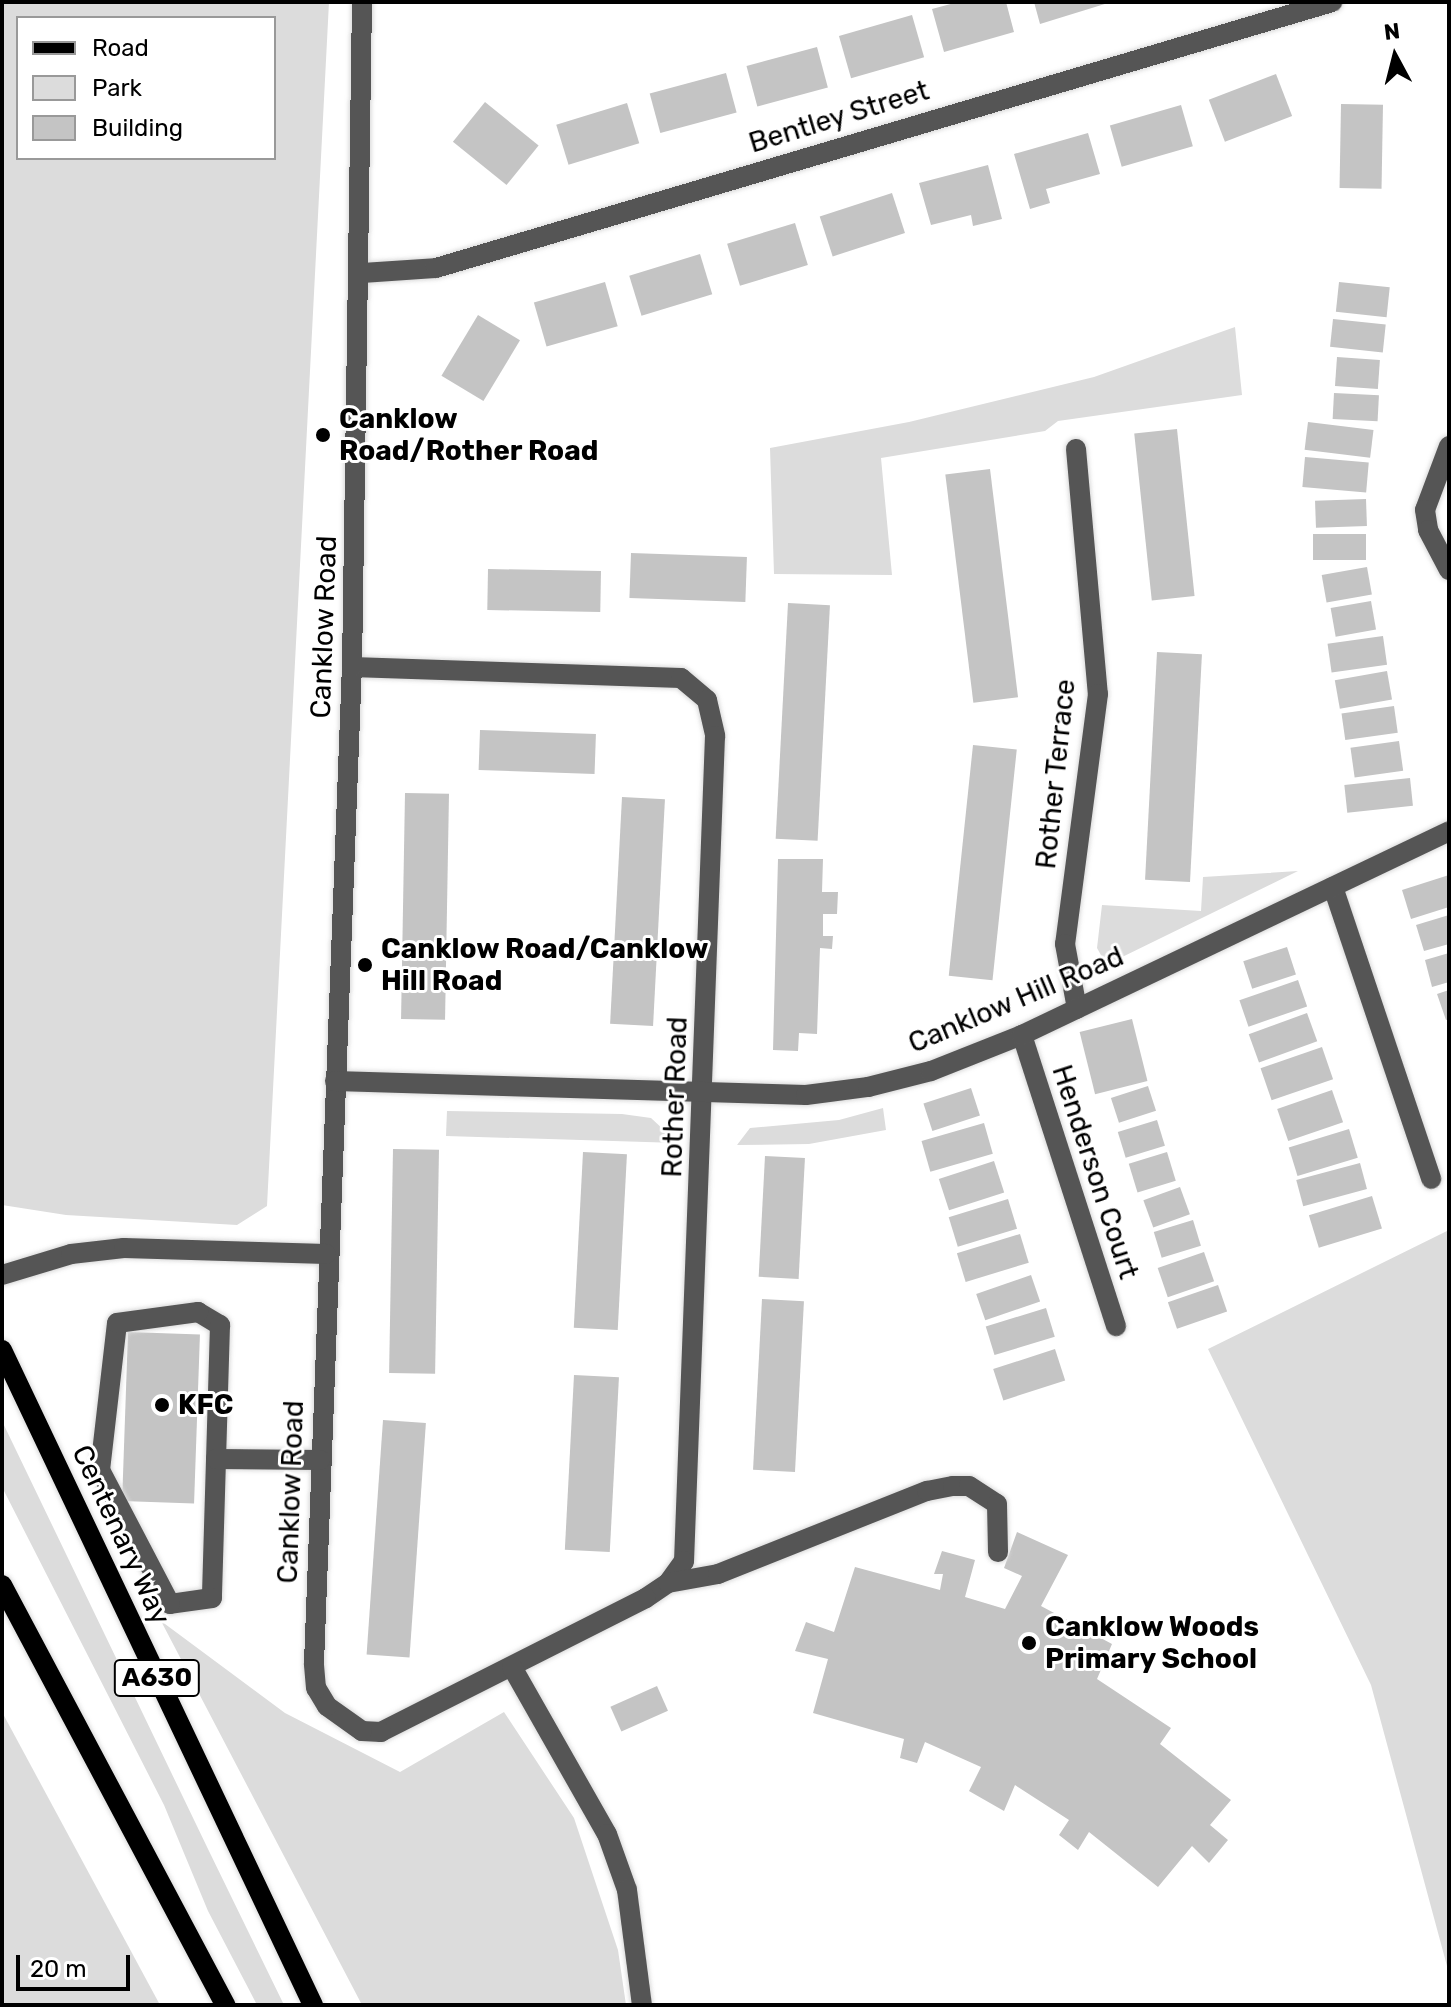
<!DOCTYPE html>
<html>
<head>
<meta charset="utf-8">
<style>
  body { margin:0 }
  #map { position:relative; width:1451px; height:2007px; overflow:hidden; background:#fff; font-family:Rubik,sans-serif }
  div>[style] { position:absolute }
  .green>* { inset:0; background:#dcdcdc }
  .building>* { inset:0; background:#c4c4c4; transform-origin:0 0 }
  .roads { filter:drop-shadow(0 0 2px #dbdbdb) drop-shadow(0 0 2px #dbdbdb) }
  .minor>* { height:20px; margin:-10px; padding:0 10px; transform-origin:10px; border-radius:10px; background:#555 }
  .major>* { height:20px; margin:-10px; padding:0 10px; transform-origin:10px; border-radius:10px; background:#000 }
  .dots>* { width:22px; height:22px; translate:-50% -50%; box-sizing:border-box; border:4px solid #fff; border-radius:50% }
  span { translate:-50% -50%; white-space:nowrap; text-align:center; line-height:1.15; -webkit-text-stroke:6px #fff; paint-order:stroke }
  .shield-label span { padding:2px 6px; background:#fff; border:2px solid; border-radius:6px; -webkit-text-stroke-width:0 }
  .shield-label { font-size:26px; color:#000; font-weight:700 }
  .street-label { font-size:28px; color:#000 }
  .poi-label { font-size:28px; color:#000; font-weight:700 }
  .left { translate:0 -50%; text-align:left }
  .frame { position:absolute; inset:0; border:4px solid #000; pointer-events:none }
  .legend { position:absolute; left:16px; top:16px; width:260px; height:144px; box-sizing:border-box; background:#fff; border:2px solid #999; margin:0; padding:10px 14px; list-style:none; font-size:24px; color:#000 }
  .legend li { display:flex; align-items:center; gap:16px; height:40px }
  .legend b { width:40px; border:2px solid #999 }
  .north { position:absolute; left:1355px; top:16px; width:80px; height:80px; -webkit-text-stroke:6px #fff; paint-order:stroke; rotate:353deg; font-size:22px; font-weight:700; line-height:32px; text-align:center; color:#000 }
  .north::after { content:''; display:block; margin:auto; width:28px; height:36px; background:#000; clip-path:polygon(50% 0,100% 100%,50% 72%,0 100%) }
  .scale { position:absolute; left:16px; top:1955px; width:114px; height:36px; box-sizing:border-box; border:4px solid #000; border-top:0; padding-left:10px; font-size:24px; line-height:28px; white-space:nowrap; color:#000; -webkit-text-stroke:6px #fff; paint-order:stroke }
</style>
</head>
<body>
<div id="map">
  <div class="green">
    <i style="clip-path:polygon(evenodd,2px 2px,329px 2px,267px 1206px,237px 1225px,66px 1215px,2px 1205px,2px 2px,274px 18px,274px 158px,18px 158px,18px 18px,274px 18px)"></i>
    <i style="clip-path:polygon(1235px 327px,1242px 395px,1058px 421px,1045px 431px,881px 458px,892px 575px,774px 574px,770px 448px,909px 422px,1094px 377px)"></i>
    <i style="clip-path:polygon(1298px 871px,1116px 960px,1102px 957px,1097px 948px,1102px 905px,1201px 911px,1203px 877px)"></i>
    <i style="clip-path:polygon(883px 1108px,886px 1130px,809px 1144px,737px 1145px,750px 1128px,839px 1120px)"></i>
    <i style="clip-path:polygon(447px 1111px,622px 1114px,651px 1118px,678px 1143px,446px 1136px)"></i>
    <i style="clip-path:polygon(1449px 1230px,1449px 1965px,1447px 1966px,1371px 1685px,1208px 1349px)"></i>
    <i style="clip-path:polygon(2px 1421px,208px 1849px,284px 2005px,257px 2005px,208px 1911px,164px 1805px,2px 1487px)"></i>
    <i style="clip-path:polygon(161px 1621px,285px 1713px,400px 1772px,504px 1712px,574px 1818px,618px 1950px,626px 2005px,362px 2005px)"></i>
    <i style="clip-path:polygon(2px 1712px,160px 2005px,2px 2005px)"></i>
  </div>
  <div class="building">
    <i style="clip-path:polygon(958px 2px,1006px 2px,1014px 32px,944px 52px,932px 9px)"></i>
    <i style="clip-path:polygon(1034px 2px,1108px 2px,1108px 3px,1040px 24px)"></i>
    <i style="left:912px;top:15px;width:44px;height:76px;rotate:74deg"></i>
    <i style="left:817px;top:47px;width:42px;height:73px;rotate:75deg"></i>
    <i style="left:726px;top:73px;width:41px;height:79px;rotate:75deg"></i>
    <i style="left:1276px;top:74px;width:45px;height:72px;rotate:69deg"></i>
    <i style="left:485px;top:102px;width:69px;height:51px;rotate:39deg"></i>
    <i style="left:627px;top:103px;width:42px;height:74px;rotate:73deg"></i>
    <i style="left:1341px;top:104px;width:42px;height:84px;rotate:1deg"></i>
    <i style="left:1181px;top:105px;width:43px;height:74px;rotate:74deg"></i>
    <i style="clip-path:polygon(1088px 133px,1100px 174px,1046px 189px,1050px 203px,1030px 209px,1014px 154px)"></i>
    <i style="clip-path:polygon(988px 165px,1002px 219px,973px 226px,971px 215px,931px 225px,919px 183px)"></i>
    <i style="left:892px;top:193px;width:42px;height:76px;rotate:72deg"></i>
    <i style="left:795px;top:223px;width:44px;height:71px;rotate:73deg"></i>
    <i style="left:700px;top:254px;width:42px;height:74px;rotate:73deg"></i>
    <i style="left:605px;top:282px;width:46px;height:74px;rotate:74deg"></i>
    <i style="left:1339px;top:282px;width:51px;height:30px;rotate:6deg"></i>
    <i style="left:478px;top:315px;width:49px;height:71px;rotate:31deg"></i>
    <i style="left:1333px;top:319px;width:53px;height:28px;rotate:6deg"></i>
    <i style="left:1337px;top:357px;width:43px;height:29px;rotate:4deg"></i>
    <i style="left:1334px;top:393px;width:45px;height:26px;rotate:3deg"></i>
    <i style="left:1308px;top:422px;width:66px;height:28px;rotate:7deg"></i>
    <i style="left:1177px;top:429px;width:168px;height:43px;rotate:84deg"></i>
    <i style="left:1305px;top:457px;width:64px;height:30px;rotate:5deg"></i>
    <i style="left:990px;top:469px;width:230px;height:45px;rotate:83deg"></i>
    <i style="left:1366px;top:499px;width:27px;height:51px;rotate:88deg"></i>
    <i style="left:1366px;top:534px;width:26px;height:53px;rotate:90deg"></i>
    <i style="left:631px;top:553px;width:116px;height:45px;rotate:2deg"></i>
    <i style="left:1367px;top:567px;width:28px;height:46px;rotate:80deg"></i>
    <i style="left:488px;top:569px;width:113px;height:41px;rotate:1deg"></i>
    <i style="left:1371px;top:601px;width:29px;height:41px;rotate:80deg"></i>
    <i style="left:788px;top:603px;width:42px;height:236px;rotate:3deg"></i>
    <i style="left:1383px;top:636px;width:29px;height:56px;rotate:82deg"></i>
    <i style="left:1157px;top:652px;width:45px;height:228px;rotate:3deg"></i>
    <i style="left:1387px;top:671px;width:29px;height:53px;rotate:80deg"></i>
    <i style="left:1394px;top:706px;width:27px;height:53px;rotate:82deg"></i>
    <i style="left:480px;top:730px;width:116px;height:40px;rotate:2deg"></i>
    <i style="left:1399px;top:741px;width:30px;height:49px;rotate:82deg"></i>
    <i style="left:973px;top:745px;width:44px;height:232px;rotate:6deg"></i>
    <i style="left:1410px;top:778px;width:28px;height:66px;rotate:84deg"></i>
    <i style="left:405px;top:793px;width:44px;height:226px;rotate:1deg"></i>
    <i style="left:622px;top:797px;width:43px;height:227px;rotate:3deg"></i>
    <i style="clip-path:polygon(778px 859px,823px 859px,822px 892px,838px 892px,837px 914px,823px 914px,823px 936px,833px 936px,832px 949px,820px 948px,817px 1034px,799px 1033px,798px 1051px,773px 1050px)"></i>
    <i style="clip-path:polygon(1449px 875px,1449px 907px,1411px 919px,1402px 890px)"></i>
    <i style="clip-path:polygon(1449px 915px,1449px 944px,1424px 951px,1416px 925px)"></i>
    <i style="left:1287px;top:947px;width:29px;height:46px;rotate:72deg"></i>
    <i style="clip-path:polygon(1449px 953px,1449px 982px,1432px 987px,1425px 960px)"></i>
    <i style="left:1298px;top:980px;width:28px;height:62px;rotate:71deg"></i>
    <i style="clip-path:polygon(1449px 990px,1449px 1019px,1446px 1020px,1437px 994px)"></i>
    <i style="left:1307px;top:1013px;width:30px;height:62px;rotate:70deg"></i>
    <i style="left:1132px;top:1019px;width:64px;height:54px;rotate:76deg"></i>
    <i style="left:1322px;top:1047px;width:34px;height:65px;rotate:71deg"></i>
    <i style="left:1148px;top:1086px;width:26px;height:39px;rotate:72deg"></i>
    <i style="left:971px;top:1088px;width:29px;height:50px;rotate:72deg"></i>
    <i style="left:1332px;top:1090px;width:34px;height:58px;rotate:71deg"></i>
    <i style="left:1157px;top:1120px;width:27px;height:41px;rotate:73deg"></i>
    <i style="left:984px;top:1123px;width:32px;height:65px;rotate:74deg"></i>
    <i style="left:1349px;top:1129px;width:30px;height:63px;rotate:73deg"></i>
    <i style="left:393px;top:1149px;width:46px;height:224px;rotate:1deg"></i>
    <i style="left:583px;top:1152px;width:44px;height:176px;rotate:3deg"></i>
    <i style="left:1167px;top:1152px;width:30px;height:40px;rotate:73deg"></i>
    <i style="left:765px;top:1156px;width:40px;height:121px;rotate:3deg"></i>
    <i style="left:994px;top:1161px;width:33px;height:58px;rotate:72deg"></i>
    <i style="left:1360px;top:1163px;width:27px;height:66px;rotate:75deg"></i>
    <i style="left:1180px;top:1187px;width:29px;height:39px;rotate:70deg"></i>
    <i style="left:1372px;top:1196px;width:34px;height:66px;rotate:73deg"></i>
    <i style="left:1008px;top:1199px;width:31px;height:62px;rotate:73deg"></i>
    <i style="left:1193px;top:1220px;width:27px;height:41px;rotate:73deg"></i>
    <i style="left:1020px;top:1234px;width:30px;height:66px;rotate:73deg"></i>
    <i style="left:1204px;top:1252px;width:31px;height:49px;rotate:71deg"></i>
    <i style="left:1031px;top:1275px;width:28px;height:58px;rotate:71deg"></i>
    <i style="left:1218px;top:1285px;width:28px;height:53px;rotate:71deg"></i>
    <i style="left:762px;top:1299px;width:42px;height:171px;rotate:3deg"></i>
    <i style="left:1046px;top:1308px;width:30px;height:63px;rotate:73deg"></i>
    <i style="left:128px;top:1332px;width:72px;height:169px;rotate:2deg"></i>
    <i style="left:1055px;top:1349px;width:33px;height:65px;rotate:72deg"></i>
    <i style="left:574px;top:1375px;width:45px;height:175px;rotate:3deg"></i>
    <i style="left:383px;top:1420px;width:43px;height:235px;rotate:4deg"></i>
    <i style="clip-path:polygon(1017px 1532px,1068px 1555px,1041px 1606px,1112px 1644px,1097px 1679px,1171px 1728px,1160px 1744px,1231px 1800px,1210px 1825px,1228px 1840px,1209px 1863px,1192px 1846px,1158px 1887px,1089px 1832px,1078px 1850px,1059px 1835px,1069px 1820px,1015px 1785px,1004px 1811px,969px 1791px,981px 1767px,925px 1742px,917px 1763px,900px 1758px,904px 1739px,813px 1713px,828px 1659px,795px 1651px,806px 1622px,834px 1632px,855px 1567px,940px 1590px,943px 1574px,934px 1574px,942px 1551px,975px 1560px,965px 1597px,1005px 1609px,1022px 1576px,1004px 1568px)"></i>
    <i style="left:657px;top:1686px;width:27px;height:51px;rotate:66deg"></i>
  </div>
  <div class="roads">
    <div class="minor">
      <i style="left:361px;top:273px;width:75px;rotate:-3.8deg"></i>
      <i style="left:436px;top:268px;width:935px;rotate:-16.53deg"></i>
      <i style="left:1449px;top:446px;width:68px;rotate:110.6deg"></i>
      <i style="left:1425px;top:510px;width:20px;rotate:81deg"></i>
      <i style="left:1428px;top:530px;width:45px;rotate:62.3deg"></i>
      <i style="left:1076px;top:449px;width:246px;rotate:84.9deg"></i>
      <i style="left:1098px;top:694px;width:252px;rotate:97.5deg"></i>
      <i style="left:1065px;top:944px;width:66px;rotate:79.5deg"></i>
      <i style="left:352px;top:667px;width:329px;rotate:1.9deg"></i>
      <i style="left:681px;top:678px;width:34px;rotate:40deg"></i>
      <i style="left:707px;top:700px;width:37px;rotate:77deg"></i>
      <i style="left:715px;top:736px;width:826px;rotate:92.15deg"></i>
      <i style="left:684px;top:1561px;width:27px;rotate:126deg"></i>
      <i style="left:668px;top:1583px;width:27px;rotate:146deg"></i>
      <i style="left:646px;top:1598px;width:297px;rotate:153.2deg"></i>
      <i style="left:381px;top:1732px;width:19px;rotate:-177deg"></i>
      <i style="left:362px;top:1731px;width:43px;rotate:-144.5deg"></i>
      <i style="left:327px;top:1706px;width:21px;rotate:-121deg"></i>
      <i style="left:316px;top:1688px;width:25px;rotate:-95deg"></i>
      <i style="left:314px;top:1663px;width:997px;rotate:-87.82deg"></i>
      <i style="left:352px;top:667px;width:665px;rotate:-89.14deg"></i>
      <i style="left:1333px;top:887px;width:308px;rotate:71.4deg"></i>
      <i style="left:1022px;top:1035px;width:306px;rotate:72.1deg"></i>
      <i style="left:335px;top:1081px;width:471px;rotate:1.7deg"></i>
      <i style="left:806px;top:1095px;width:63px;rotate:-7.4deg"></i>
      <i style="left:868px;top:1087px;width:65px;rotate:-14.3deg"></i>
      <i style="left:931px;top:1071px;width:98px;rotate:-21.6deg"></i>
      <i style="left:1022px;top:1035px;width:473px;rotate:-25.5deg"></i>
      <i style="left:2px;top:1275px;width:72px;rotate:-16.9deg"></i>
      <i style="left:71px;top:1254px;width:53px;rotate:-6.5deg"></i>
      <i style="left:124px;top:1248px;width:202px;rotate:1.7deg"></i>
      <i style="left:198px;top:1312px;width:26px;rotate:31deg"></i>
      <i style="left:220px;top:1325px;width:273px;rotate:91.7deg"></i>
      <i style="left:212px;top:1598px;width:42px;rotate:171.9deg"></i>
      <i style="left:170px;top:1604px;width:151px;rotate:-117.6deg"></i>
      <i style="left:100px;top:1470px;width:148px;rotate:-83.4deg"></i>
      <i style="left:117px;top:1323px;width:82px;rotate:-7.7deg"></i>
      <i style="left:216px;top:1459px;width:104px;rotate:0.6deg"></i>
      <i style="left:668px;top:1583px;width:51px;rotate:-10.2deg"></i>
      <i style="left:718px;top:1574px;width:225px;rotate:-21.7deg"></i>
      <i style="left:927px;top:1491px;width:26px;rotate:-11deg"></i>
      <i style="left:953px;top:1486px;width:16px"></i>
      <i style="left:969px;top:1486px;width:33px;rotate:33deg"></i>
      <i style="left:997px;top:1504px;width:48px;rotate:88.8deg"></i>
      <i style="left:512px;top:1667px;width:192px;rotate:60.4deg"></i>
      <i style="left:607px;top:1834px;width:59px;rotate:70.3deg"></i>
      <i style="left:627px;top:1890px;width:116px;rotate:82.6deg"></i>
    </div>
    <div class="major">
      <i style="left:2px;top:1350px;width:725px;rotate:64.6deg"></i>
      <i style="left:2px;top:1585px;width:476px;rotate:62deg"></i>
    </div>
  </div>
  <div class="dots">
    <i style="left:323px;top:435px;background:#000"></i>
    <i style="left:365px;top:965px;background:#000"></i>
    <i style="left:162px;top:1405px;background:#000"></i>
    <i style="left:1029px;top:1643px;background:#000"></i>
  </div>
  <div class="shield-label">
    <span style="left:157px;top:1678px">A630</span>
  </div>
  <div class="street-label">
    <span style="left:839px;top:117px;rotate:-17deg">Bentley Street</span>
    <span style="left:324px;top:627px;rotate:-88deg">Canklow Road</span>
    <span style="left:1056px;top:774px;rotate:-84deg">Rother Terrace</span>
    <span style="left:1016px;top:1000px;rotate:-23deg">Canklow Hill Road</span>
    <span style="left:675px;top:1097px;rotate:-88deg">Rother Road</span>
    <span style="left:1095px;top:1172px;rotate:72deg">Henderson Court</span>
    <span style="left:291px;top:1492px;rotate:-88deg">Canklow Road</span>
    <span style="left:121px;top:1535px;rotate:65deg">Centenary Way</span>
  </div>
  <div class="poi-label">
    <span class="left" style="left:339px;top:435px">Canklow<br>Road/Rother Road</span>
    <span class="left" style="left:381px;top:965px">Canklow Road/Canklow<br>Hill Road</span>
    <span class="left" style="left:178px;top:1405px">KFC</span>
    <span class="left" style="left:1045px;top:1643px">Canklow Woods<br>Primary School</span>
  </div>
  <div class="frame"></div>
  <ul class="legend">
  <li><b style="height:10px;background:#000"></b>Road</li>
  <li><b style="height:22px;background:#dcdcdc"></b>Park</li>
  <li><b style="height:22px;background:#c4c4c4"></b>Building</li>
  </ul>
  <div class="north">N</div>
  <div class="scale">20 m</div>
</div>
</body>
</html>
